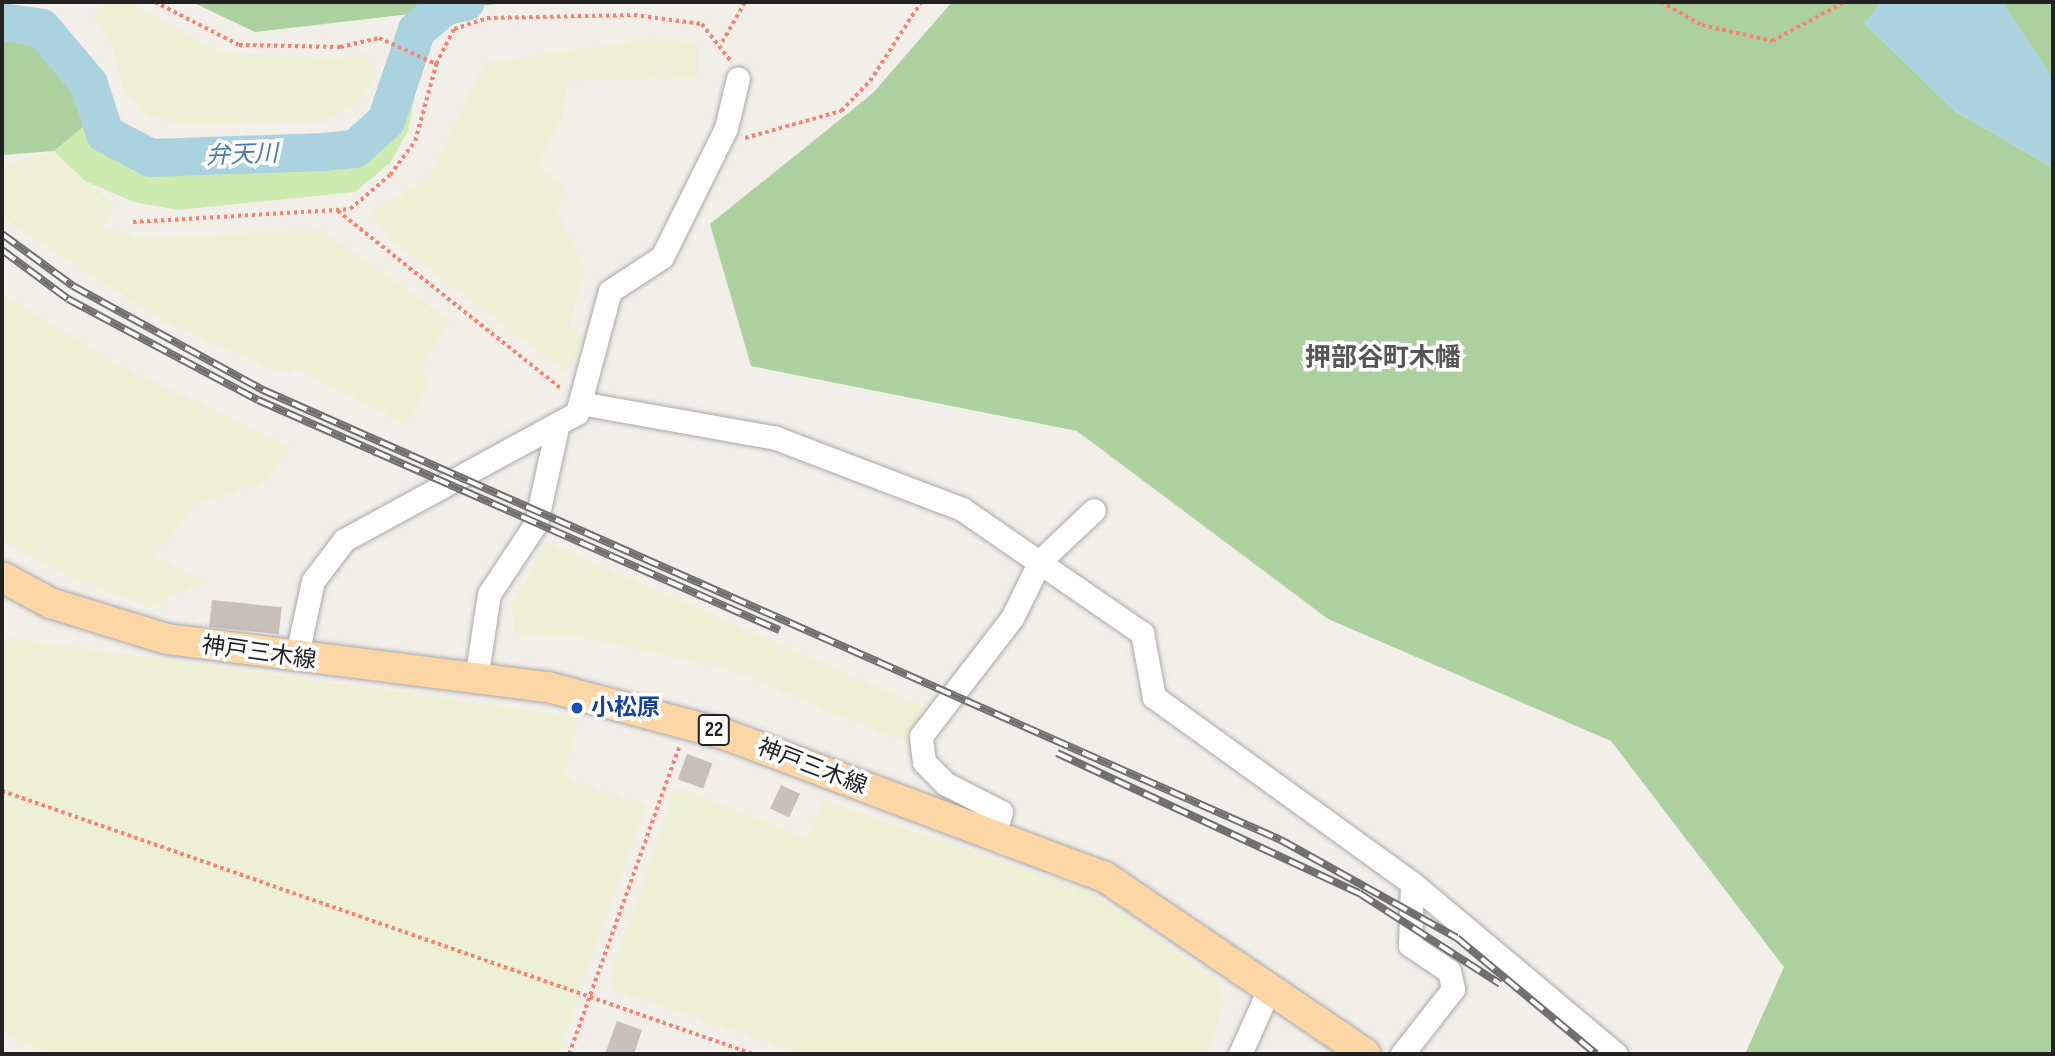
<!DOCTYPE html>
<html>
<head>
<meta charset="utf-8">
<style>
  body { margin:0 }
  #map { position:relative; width:2055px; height:1056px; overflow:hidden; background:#f2efe9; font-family:"Sofia Sans Condensed","Noto Sans JP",sans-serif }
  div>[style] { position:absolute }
  .farmland>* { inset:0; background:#eef0d5 }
  .grass>* { inset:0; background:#cdebb0 }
  .forest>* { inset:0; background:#add19e }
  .water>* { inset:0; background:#aad3df }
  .river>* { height:38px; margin:-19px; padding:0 19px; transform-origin:19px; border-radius:19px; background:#aad3df }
  .building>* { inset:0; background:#c7bfb8; transform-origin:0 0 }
  .path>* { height:3.5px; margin-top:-1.75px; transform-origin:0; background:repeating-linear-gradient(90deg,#fa8072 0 3.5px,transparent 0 7px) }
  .roads { filter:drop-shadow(0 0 2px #a9a9a9) drop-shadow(0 0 2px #a9a9a9) }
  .minor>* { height:23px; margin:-11.5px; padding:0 11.5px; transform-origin:11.5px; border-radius:11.5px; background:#fff }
  .major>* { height:30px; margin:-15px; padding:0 15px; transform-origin:15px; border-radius:15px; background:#fcd6a4 }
  .rail>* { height:8px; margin-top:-4px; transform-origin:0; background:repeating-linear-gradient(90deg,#fff 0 16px,#707070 0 32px); box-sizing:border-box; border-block:2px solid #707070 }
  .dots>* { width:19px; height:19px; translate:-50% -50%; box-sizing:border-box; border:4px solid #fff; border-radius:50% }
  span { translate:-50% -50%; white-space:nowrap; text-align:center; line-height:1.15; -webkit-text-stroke:7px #fff; paint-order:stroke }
  .shield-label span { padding:2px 5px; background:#fff; border:2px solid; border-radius:5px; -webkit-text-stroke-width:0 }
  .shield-label { font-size:21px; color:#222; font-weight:700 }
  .street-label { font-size:23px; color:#222 }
  .transit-label { font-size:23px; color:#164399; font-weight:700 }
  .left { translate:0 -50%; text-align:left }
  .water-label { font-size:24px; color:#4a7aab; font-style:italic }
  .quarter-label { font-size:26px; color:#555; font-weight:700 }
  .frame { position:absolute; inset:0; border:4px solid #222; pointer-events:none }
</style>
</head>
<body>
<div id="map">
  <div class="farmland">
    <i style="clip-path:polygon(108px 2px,129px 2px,220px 52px,336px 59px,365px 53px,378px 72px,358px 103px,325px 122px,172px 123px,144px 114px,123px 90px,113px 48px,92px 14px)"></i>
    <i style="clip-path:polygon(650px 39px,698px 43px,698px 78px,567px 81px,562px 117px,538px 165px,565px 186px,557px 210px,585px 268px,569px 326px,584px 337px,567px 373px,392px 242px,369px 213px,429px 177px,484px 63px)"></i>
    <i style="clip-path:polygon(54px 151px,115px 205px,105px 228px,140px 238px,322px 230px,451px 320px,422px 367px,429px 385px,406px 425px,297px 370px,285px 374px,164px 322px,4px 219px,2px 165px)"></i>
    <i style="clip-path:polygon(2px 293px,114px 362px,291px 447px,266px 482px,195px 505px,154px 557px,205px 581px,150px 608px,67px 576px,2px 541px)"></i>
    <i style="clip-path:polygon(546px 542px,926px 708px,905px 743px,731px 670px,571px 635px,515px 634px,512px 604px)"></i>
    <i style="clip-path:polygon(2px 637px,579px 717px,564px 777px,647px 805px,558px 1054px,52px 1054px,2px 1034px)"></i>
    <i style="clip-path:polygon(676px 786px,807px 838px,824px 800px,1090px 892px,1217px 980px,1224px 1001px,1208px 1054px,802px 1054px,614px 991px,609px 977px)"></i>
  </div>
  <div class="grass">
    <i style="clip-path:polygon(411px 62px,421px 64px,408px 131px,390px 163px,355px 192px,178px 210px,134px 202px,85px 181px,54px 151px,89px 122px,106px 149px,172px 172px,318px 165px,369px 148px,392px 125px)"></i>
  </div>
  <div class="forest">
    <i style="clip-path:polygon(192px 2px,514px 2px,255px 32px)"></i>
    <i style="clip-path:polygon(952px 2px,1882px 2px,1865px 24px,1955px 111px,2053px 168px,2053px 1054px,1745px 1054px,1784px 967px,1611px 741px,1328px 619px,1077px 431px,751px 366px,710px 224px,873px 93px)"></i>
    <i style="clip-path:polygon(2002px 2px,2053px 2px,2053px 78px,2031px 52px)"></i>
    <i style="clip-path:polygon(2px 36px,33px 36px,76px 80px,89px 122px,54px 151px,2px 155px)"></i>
  </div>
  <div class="water">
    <i style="clip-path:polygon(1882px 2px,2002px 2px,2053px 78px,2053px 168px,1955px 111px,1864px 23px)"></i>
  </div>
  <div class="river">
    <i style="left:2px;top:22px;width:40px;rotate:8.5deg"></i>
    <i style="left:42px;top:28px;width:73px;rotate:50deg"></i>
    <i style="left:89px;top:84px;width:52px;rotate:72.3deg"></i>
    <i style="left:105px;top:134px;width:52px;rotate:27.6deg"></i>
    <i style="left:151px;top:158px;width:173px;rotate:-2deg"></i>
    <i style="left:324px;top:152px;width:31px;rotate:-6deg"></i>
    <i style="left:355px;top:149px;width:42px;rotate:-42.1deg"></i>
    <i style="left:386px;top:121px;width:96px;rotate:-71.2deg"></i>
    <i style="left:417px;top:30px;width:38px;rotate:-40deg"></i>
    <i style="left:446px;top:6px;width:20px;rotate:-11deg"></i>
  </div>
  <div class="building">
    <i style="left:212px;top:600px;width:70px;height:27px;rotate:6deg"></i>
    <i style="left:687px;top:754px;width:27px;height:27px;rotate:20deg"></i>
    <i style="left:781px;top:785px;width:21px;height:26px;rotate:25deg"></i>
    <i style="clip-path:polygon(617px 1021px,642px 1030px,634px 1054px,605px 1054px)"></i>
  </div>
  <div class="path">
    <i style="left:155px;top:2px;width:94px;rotate:27.1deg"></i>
    <i style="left:239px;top:45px;width:101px;rotate:1.1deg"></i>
    <i style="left:340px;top:47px;width:40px;rotate:-13deg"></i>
    <i style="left:379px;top:38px;width:63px;rotate:24.5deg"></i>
    <i style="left:1661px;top:2px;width:47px;rotate:29.3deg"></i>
    <i style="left:1702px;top:25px;width:72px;rotate:12.9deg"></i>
    <i style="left:1772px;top:41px;width:82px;rotate:-28.4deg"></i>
    <i style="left:722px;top:42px;width:46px;rotate:-60.1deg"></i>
    <i style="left:745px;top:138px;width:100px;rotate:-15.7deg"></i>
    <i style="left:841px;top:111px;width:42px;rotate:-46deg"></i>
    <i style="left:870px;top:81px;width:94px;rotate:-57.2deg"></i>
    <i style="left:338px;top:211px;width:286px;rotate:38.5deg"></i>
    <i style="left:133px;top:222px;width:217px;rotate:-3.4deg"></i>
    <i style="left:350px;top:209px;width:52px;rotate:-40.4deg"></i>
    <i style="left:390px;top:175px;width:42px;rotate:-53.7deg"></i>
    <i style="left:415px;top:141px;width:80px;rotate:-74.7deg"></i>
    <i style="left:436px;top:64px;width:39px;rotate:-63deg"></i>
    <i style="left:454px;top:29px;width:35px;rotate:-18deg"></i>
    <i style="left:487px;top:18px;width:147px;rotate:-1.2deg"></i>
    <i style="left:634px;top:15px;width:69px;rotate:7.5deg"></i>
    <i style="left:702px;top:24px;width:46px;rotate:52.1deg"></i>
    <i style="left:2px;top:791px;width:796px;rotate:19.3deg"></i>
    <i style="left:569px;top:1054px;width:326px;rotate:-70.3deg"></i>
  </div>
  <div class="roads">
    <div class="minor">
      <i style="left:580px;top:403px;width:199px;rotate:10.1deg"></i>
      <i style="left:776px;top:438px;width:199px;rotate:20.9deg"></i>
      <i style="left:962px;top:509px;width:219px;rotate:34.6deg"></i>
      <i style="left:1142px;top:633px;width:65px;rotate:79.4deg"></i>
      <i style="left:1154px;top:697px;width:318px;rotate:35.8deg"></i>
      <i style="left:1412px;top:883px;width:62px;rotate:91.8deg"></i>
      <i style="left:1410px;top:945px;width:47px;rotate:33.7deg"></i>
      <i style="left:1449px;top:971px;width:18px;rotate:77deg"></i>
      <i style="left:1453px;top:989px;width:83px;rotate:128.1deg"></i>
      <i style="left:296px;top:659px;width:80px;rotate:-77.7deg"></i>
      <i style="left:313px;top:581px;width:51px;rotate:-52.9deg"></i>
      <i style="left:344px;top:540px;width:265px;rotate:-28.6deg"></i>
      <i style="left:577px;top:413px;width:126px;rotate:-74.9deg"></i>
      <i style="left:610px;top:291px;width:62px;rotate:-33.2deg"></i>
      <i style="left:662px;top:257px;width:144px;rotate:-63.6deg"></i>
      <i style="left:726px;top:128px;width:51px;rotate:-76.5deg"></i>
      <i style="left:476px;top:679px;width:86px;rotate:-81.3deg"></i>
      <i style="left:489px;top:594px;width:85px;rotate:-56.5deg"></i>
      <i style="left:536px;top:523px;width:102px;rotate:-77.6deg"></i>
      <i style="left:994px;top:836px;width:25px;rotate:-74deg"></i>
      <i style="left:1001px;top:812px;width:62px;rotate:-153deg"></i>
      <i style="left:946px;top:784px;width:31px;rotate:-135deg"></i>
      <i style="left:924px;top:762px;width:26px;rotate:-97deg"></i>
      <i style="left:921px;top:736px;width:149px;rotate:-52.4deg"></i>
      <i style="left:1012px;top:618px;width:64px;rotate:-63.8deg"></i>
      <i style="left:1040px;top:561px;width:74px;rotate:-43.4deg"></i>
      <i style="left:1412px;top:883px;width:266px;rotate:40deg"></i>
      <i style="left:1240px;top:1054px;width:71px;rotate:-66deg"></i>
    </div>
    <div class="major">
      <i style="left:2px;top:577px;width:55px;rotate:28.4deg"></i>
      <i style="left:50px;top:603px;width:122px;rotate:17.1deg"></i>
      <i style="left:167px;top:639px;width:384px;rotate:7.2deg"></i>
      <i style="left:548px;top:687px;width:182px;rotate:15deg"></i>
      <i style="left:724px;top:734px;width:407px;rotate:20.6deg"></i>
      <i style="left:1105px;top:877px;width:315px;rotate:34.2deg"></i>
    </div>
  </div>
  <div class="rail">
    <i style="left:2px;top:234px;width:88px;rotate:36.2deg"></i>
    <i style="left:73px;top:286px;width:217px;rotate:28.7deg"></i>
    <i style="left:263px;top:390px;width:1113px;rotate:23.85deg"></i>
    <i style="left:1281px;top:840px;width:201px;rotate:29.1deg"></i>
    <i style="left:1457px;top:938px;width:181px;rotate:39.8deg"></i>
    <i style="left:2px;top:250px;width:82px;rotate:36.6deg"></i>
    <i style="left:68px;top:299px;width:215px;rotate:28deg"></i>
    <i style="left:258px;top:400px;width:570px;rotate:23.82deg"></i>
    <i style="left:1057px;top:753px;width:333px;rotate:24.9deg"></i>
    <i style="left:1359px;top:893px;width:168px;rotate:32.8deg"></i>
  </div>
  <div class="dots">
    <i style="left:577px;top:708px;background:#1a4fb4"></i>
  </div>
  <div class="shield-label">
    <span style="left:714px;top:730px">22</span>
  </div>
  <div class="street-label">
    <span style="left:259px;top:653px;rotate:8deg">神戸三木線</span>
    <span style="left:812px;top:767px;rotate:21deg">神戸三木線</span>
  </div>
  <div class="transit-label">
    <span class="left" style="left:591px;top:708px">小松原</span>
  </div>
  <div class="water-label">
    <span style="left:242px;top:155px;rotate:-2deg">弁天川</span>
  </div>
  <div class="quarter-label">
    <span style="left:1383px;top:359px">押部谷町木幡</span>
  </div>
  <div class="frame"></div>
</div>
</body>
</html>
